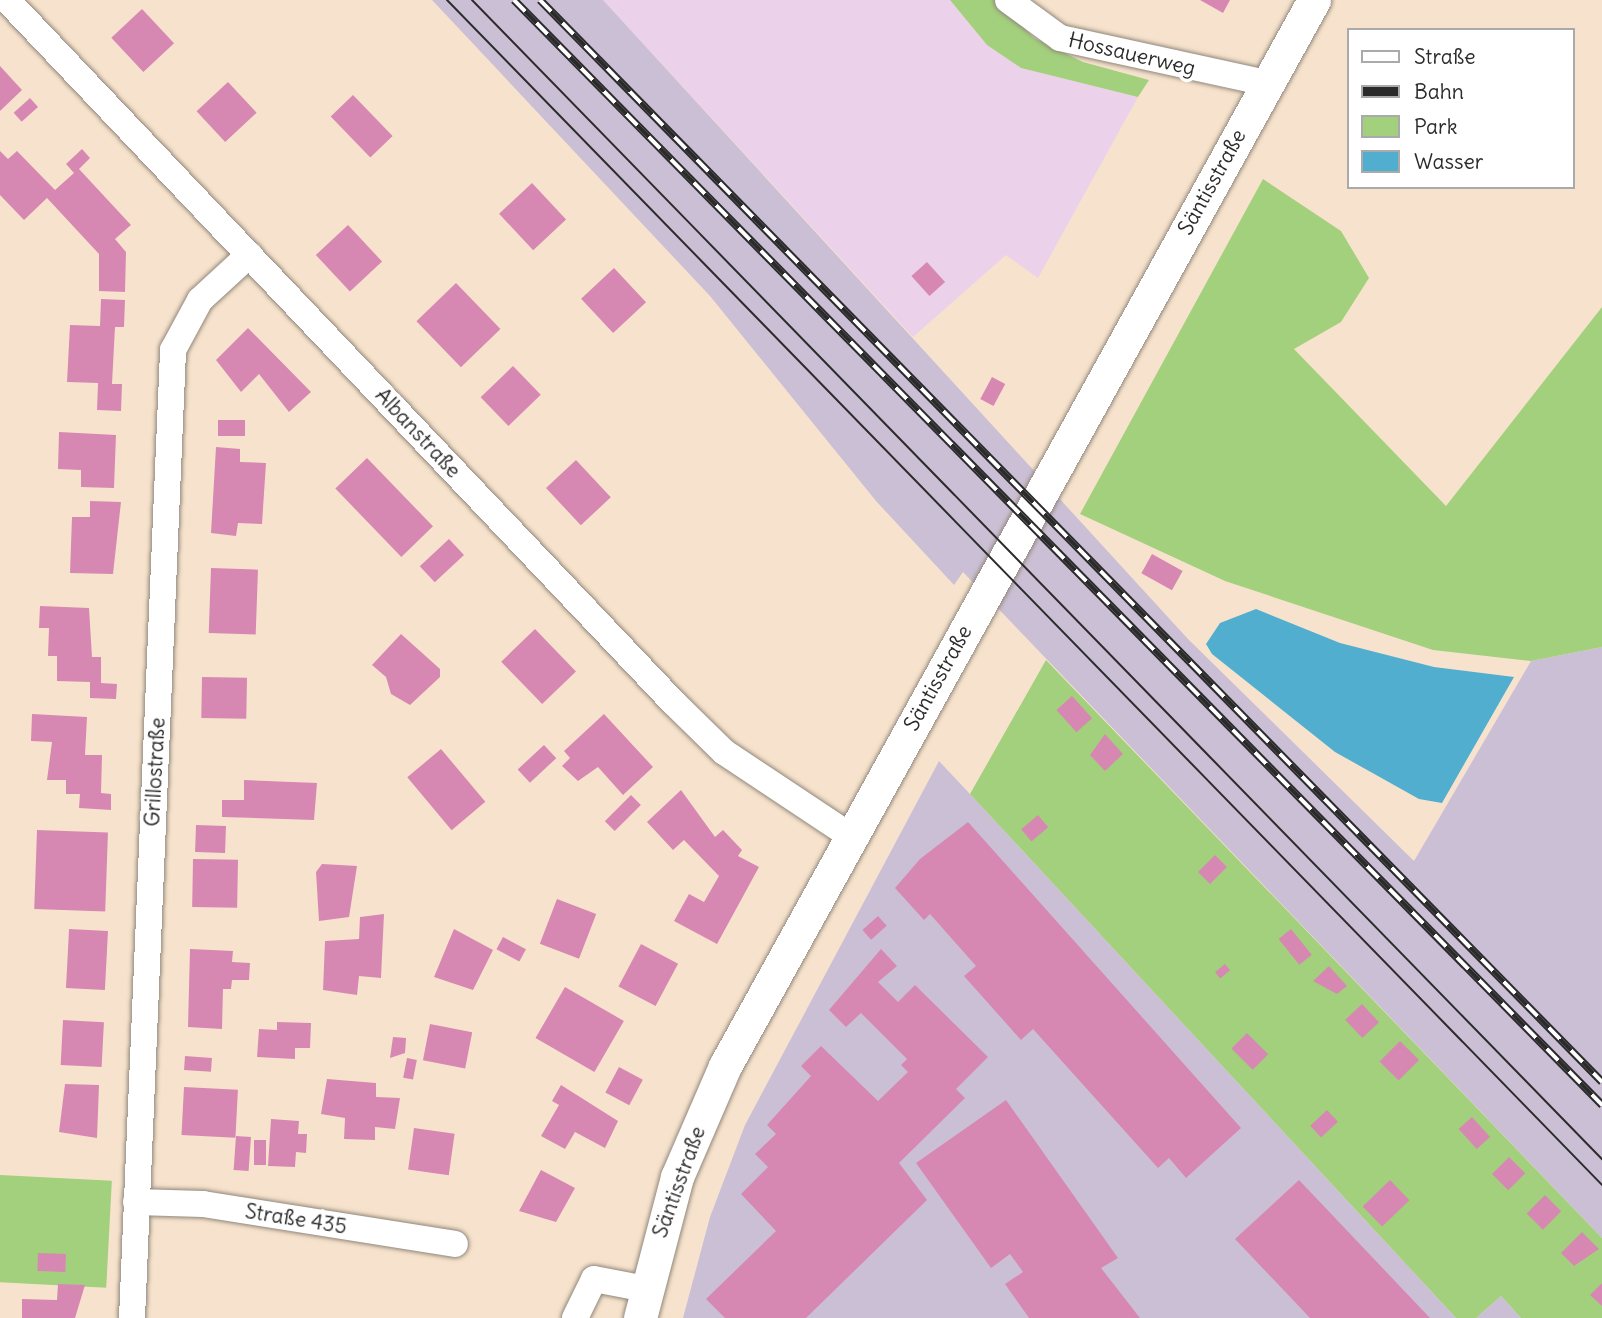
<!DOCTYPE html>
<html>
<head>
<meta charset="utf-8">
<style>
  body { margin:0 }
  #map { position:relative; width:1602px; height:1318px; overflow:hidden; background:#f7e3cd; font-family:Delius,sans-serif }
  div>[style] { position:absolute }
  .built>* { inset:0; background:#ecd1ea }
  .industrial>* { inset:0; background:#cbbfd5 }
  .green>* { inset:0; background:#a3d07d; transform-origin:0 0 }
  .water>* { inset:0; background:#51aecf }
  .building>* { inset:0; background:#d788b2; transform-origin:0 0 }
  .roads { filter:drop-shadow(0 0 2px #91877c) drop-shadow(0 0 2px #91877c) }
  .minor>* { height:26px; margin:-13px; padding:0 13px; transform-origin:13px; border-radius:13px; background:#fff }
  .tertiary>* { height:33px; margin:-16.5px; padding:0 16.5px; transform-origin:16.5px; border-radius:16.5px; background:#fff }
  .tram>* { height:2px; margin:-1px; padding:0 1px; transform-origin:1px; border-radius:1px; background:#2b2b2b }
  .rail>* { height:8px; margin-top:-4px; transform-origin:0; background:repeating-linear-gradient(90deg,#fff 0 16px,#2b2b2b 0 32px); box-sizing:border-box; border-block:2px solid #2b2b2b }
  span { translate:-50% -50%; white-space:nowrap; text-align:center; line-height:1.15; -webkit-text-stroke:7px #fff; paint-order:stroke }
  .street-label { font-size:21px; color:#2b2b2b }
  .legend { position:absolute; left:1347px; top:28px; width:228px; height:161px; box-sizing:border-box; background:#fff; border:2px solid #aaa; margin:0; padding:9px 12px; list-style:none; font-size:21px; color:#2b2b2b }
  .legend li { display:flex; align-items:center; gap:14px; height:35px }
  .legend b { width:35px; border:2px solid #aaa }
</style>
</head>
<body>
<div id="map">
  <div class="built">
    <i style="clip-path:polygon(603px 0,950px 0,987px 45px,1021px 68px,1138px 97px,1038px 278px,1006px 255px,913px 337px)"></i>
  </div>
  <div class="industrial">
    <i style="clip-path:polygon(432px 0,603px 0,1188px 639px,1414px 861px,1531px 661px,1602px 647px,1602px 1238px,963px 572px,954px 585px,876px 501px,710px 296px)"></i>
    <i style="clip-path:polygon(939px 761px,970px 794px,1456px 1318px,683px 1318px,710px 1217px,745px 1125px)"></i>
    <i style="clip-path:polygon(1501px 1296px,1521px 1318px,1476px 1318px)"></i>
  </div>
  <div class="green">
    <i style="clip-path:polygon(950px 0,996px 0,1034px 38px,1083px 62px,1149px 80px,1138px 97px,1021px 68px,987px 45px)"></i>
    <i style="clip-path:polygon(1263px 179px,1341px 231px,1369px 278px,1341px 322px,1294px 349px,1446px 506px,1602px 307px,1602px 647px,1531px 661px,1433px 650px,1225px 581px,1080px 514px)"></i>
    <i style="clip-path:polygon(1046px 660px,1602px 1238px,1602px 1318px,1521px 1318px,1501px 1296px,1476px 1318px,1456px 1318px,970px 794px)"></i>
    <i style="left:0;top:1175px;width:112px;height:107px;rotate:3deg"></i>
  </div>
  <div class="water">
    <i style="clip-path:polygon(1256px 609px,1340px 643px,1434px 667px,1514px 677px,1442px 803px,1419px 799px,1335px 752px,1212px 654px,1206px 644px,1220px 623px)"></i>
  </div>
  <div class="building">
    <i style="clip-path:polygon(1200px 0,1230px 0,1223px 13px)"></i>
    <i style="left:142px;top:9px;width:47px;height:42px;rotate:47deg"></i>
    <i style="clip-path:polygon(0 66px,22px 90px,0 111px)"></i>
    <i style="left:228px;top:82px;width:42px;height:43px;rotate:47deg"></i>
    <i style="left:353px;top:95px;width:57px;height:31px;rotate:46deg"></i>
    <i style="left:30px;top:98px;width:12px;height:22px;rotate:48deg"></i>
    <i style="clip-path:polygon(82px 149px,90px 158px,79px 169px,131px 225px,115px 239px,126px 252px,125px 292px,99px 291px,99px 254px,47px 198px,24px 220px,0 195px,0 151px,8px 159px,17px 151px,55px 190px,74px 173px,66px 164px)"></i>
    <i style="left:532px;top:183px;width:50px;height:45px;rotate:47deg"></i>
    <i style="left:348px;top:225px;width:50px;height:44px;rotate:47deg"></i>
    <i style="left:927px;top:262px;width:27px;height:21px;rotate:48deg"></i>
    <i style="left:614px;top:268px;width:47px;height:45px;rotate:47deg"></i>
    <i style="left:456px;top:283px;width:64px;height:55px;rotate:46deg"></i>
    <i style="clip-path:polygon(101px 299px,125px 300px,124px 327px,115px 327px,112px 384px,122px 384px,121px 411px,97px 410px,98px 383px,67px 382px,70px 325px,100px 326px)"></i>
    <i style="clip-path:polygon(248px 328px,311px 392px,289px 412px,259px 374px,241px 392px,216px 360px)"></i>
    <i style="left:513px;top:366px;width:40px;height:45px;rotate:46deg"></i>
    <i style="left:992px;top:377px;width:15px;height:25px;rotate:28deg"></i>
    <i style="left:218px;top:420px;width:27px;height:16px"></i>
    <i style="clip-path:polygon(59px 432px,116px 435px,114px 488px,81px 487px,81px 470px,58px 469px)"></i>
    <i style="clip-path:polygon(216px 447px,240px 449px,240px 462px,266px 463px,262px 524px,238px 523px,236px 536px,211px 533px)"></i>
    <i style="left:367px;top:458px;width:95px;height:44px;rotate:46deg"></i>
    <i style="left:576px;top:460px;width:51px;height:41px;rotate:47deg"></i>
    <i style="clip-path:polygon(90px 501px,121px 502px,113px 574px,70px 573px,72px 517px,90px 517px)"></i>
    <i style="left:449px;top:539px;width:22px;height:40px;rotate:47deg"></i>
    <i style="left:1152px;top:554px;width:35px;height:22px;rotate:29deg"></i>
    <i style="left:211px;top:568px;width:47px;height:65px;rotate:2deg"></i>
    <i style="clip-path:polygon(40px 606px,89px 608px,92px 657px,101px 657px,101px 683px,117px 684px,116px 699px,90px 698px,90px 682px,57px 681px,57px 656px,48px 656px,49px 628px,39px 628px)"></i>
    <i style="left:535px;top:629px;width:59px;height:47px;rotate:46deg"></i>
    <i style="clip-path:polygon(401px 634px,440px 669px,440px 677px,410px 705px,391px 694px,386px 677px,372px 665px)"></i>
    <i style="left:202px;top:677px;width:45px;height:41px;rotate:1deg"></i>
    <i style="left:1072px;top:696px;width:30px;height:21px;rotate:48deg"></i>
    <i style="clip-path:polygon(32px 714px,87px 717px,85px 755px,102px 755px,101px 793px,111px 794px,111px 810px,79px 808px,80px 794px,66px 794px,66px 780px,47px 780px,52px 742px,31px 741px)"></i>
    <i style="clip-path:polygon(604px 714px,653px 767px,623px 795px,598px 767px,578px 781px,562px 766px,570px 758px,564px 751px)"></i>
    <i style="clip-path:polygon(1105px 734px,1123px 754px,1105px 771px,1090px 755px)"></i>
    <i style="left:544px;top:745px;width:18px;height:36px;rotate:47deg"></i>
    <i style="left:441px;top:749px;width:69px;height:44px;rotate:50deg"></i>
    <i style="clip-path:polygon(244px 780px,317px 783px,314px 820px,222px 817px,222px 800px,244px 800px)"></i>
    <i style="clip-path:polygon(681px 790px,715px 837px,723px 830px,742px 850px,738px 856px,759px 867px,717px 944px,674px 921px,689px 894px,704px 902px,719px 876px,684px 840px,673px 850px,647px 822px)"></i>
    <i style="left:631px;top:795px;width:14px;height:37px;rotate:45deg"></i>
    <i style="left:1038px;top:815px;width:16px;height:22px;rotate:50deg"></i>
    <i style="clip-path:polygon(968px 822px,1241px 1128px,1186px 1178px,1169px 1158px,1158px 1168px,1033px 1029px,1021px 1040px,964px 976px,976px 966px,930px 914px,924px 920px,895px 888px,920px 859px)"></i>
    <i style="left:196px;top:825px;width:30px;height:27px;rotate:2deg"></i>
    <i style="left:37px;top:830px;width:71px;height:79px;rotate:2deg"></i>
    <i style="left:1215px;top:855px;width:17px;height:24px;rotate:45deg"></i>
    <i style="left:193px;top:859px;width:45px;height:48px;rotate:1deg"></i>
    <i style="clip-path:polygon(322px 864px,357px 866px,349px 917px,319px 921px,316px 872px)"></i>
    <i style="left:557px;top:899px;width:42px;height:48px;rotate:21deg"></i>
    <i style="clip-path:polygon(384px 914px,381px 978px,359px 976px,357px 995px,323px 990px,325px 941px,359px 939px,360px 917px)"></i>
    <i style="left:878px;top:916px;width:13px;height:21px;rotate:48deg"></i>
    <i style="clip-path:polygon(454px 929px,493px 950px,473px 990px,434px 977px)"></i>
    <i style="left:1291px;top:929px;width:33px;height:16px;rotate:51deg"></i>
    <i style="left:108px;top:931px;width:59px;height:39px;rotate:93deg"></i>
    <i style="left:503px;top:937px;width:26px;height:14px;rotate:28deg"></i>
    <i style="left:641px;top:944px;width:42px;height:48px;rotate:28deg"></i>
    <i style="clip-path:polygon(190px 949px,233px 951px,232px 962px,250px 963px,249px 980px,232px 980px,231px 989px,223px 989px,222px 1029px,188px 1027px)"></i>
    <i style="clip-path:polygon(881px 949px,897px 966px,878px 982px,898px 1002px,915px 985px,988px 1057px,956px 1089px,965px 1098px,899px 1163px,927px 1200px,806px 1318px,725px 1318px,706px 1299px,776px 1231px,741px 1194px,768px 1167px,755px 1154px,776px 1134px,767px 1125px,811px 1076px,801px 1066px,821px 1046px,878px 1101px,908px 1072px,901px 1065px,907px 1059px,861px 1013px,846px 1027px,829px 1010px)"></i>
    <i style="left:1225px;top:964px;width:8px;height:13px;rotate:50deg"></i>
    <i style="clip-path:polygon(1329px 966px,1347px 986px,1337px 994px,1313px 981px)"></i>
    <i style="left:565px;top:987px;width:68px;height:59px;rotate:30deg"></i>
    <i style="left:1362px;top:1004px;width:25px;height:23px;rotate:47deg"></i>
    <i style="left:63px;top:1020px;width:41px;height:45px;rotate:3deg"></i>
    <i style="clip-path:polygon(277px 1022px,311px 1023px,310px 1048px,295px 1048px,295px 1059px,257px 1057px,259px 1029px,277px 1030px)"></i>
    <i style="left:430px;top:1024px;width:43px;height:37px;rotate:11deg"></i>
    <i style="left:1247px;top:1033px;width:30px;height:22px;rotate:45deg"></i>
    <i style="clip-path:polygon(393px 1037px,406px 1038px,405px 1053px,390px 1058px)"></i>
    <i style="left:1400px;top:1041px;width:27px;height:29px;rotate:45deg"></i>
    <i style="left:185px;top:1056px;width:27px;height:14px;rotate:4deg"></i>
    <i style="left:407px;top:1058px;width:10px;height:20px;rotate:11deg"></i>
    <i style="left:619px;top:1067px;width:27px;height:29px;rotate:28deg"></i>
    <i style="clip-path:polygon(327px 1079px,376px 1083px,376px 1097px,400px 1098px,395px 1129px,375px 1127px,375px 1140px,344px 1139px,345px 1118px,321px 1114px)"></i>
    <i style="clip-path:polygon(65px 1084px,99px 1085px,97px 1138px,59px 1132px)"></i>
    <i style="clip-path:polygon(561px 1085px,618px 1121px,605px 1148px,575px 1132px,565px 1149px,541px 1136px,559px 1105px,552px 1101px)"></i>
    <i style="left:184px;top:1087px;width:54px;height:48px;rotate:3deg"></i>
    <i style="clip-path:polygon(1006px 1100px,1118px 1258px,1101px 1268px,1140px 1318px,1029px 1318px,1005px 1284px,1023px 1272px,1010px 1254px,991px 1268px,916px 1163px)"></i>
    <i style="left:1327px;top:1110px;width:16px;height:23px;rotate:47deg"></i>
    <i style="left:1472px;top:1117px;width:27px;height:18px;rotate:48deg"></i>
    <i style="clip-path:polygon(271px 1119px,299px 1121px,298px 1134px,307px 1134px,306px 1153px,296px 1152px,295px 1167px,268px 1166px)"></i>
    <i style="left:414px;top:1128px;width:41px;height:42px;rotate:8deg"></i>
    <i style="left:236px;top:1136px;width:15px;height:34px;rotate:4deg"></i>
    <i style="left:254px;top:1140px;width:12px;height:25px"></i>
    <i style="left:1509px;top:1157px;width:23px;height:24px;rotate:45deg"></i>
    <i style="clip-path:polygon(541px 1170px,575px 1188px,556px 1222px,519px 1211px)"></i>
    <i style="clip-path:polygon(1299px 1180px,1430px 1318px,1310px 1318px,1235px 1239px)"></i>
    <i style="left:1390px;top:1180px;width:28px;height:38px;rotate:46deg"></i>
    <i style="left:1545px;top:1195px;width:23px;height:26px;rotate:45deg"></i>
    <i style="clip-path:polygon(1582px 1232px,1599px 1249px,1574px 1266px,1561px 1253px)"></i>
    <i style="left:38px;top:1253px;width:28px;height:18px;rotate:2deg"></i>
    <i style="clip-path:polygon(1602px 1283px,1602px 1306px,1590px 1295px)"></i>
    <i style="clip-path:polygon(58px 1284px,85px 1285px,75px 1318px,22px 1318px,22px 1299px,57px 1300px)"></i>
  </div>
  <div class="roads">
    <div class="minor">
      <i style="left:7px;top:0;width:969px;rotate:46.51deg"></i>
      <i style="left:674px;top:703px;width:70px;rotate:44.4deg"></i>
      <i style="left:724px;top:752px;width:154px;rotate:33.6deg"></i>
      <i style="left:1008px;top:0;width:64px;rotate:36.2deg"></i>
      <i style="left:1060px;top:38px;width:212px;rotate:12.3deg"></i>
      <i style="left:136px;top:1202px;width:67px;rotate:1.7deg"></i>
      <i style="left:203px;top:1204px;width:255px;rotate:9deg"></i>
      <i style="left:132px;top:1318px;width:969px;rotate:-87.57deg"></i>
      <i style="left:173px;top:350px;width:57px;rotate:-61.6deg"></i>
      <i style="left:200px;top:300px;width:67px;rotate:-42.6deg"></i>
      <i style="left:575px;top:1318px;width:43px;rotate:-64deg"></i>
      <i style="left:594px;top:1279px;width:53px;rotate:10.9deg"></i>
    </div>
    <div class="tertiary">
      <i style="left:640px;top:1318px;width:146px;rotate:-75.3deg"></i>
      <i style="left:677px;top:1177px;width:121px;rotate:-66.6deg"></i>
      <i style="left:725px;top:1066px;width:1218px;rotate:-61.08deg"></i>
    </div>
  </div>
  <div class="tram">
    <i style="left:447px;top:0;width:1655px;rotate:45.73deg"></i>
    <i style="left:472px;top:0;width:1619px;rotate:45.73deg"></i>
  </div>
  <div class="rail">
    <i style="left:514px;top:0;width:1551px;rotate:45.44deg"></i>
    <i style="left:540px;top:0;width:1516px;rotate:45.53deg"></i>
  </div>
  <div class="street-label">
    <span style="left:1132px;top:54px;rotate:13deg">Hossauerweg</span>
    <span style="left:1212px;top:182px;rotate:-61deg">Säntisstraße</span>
    <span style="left:418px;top:433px;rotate:47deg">Albanstraße</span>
    <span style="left:938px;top:678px;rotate:-61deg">Säntisstraße</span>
    <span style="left:155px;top:772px;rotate:-87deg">Grillostraße</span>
    <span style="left:679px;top:1182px;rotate:-70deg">Säntisstraße</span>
    <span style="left:296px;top:1219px;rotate:9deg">Straße 435</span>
  </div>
  <ul class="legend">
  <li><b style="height:9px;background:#fff"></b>Straße</li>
  <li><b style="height:9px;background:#2b2b2b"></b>Bahn</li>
  <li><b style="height:19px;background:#a3d07d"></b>Park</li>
  <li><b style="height:19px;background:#51aecf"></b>Wasser</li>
  </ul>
</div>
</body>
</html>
